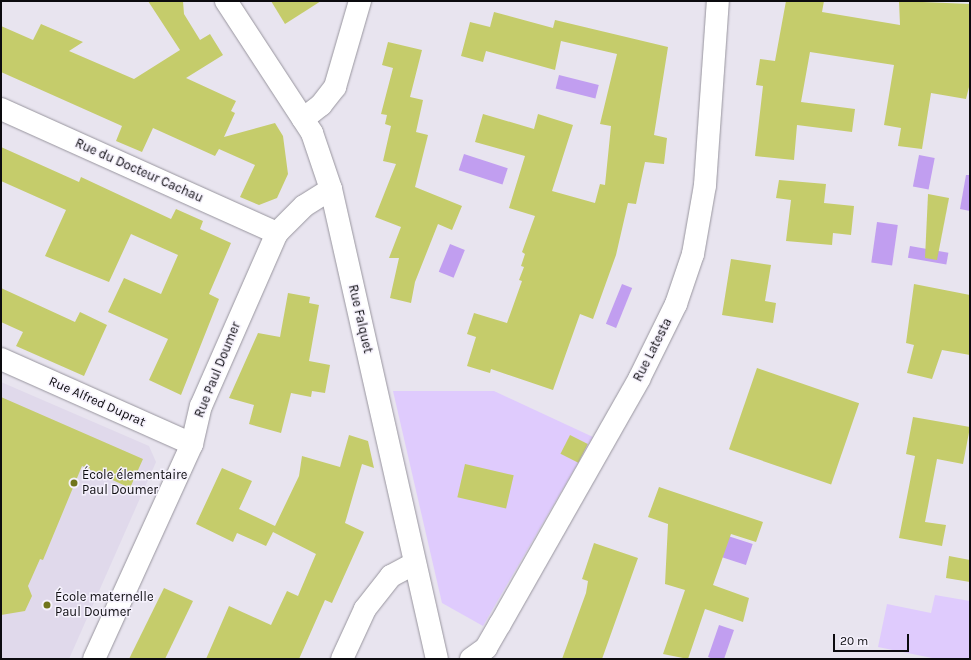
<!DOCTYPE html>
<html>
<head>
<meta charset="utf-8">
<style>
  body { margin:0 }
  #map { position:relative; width:971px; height:660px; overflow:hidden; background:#e8e4ef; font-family:Karla,sans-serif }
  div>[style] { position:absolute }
  .built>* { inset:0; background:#e0d9eb }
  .green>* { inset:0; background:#dfcbfd }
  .water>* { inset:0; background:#c19ef0; transform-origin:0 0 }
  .building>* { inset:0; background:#c5cc6b; transform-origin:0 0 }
  .roads { filter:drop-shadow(0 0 1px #98959e) drop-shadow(0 0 1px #98959e) }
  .street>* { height:22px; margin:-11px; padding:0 11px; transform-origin:11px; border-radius:11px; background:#fff }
  .dots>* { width:11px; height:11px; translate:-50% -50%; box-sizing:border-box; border:2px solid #f5f1fc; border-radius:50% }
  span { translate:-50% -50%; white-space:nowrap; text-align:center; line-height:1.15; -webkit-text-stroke:3px #f5f1fc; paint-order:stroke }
  .street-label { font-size:13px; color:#0c0b0f }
  .poi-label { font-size:13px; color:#0c0b0f }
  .left { translate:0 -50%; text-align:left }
  .frame { position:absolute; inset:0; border:2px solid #0c0b0f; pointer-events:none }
  .scale { position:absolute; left:833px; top:634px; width:76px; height:18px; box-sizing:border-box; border:2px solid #0c0b0f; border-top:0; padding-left:5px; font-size:12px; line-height:14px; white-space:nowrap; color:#0c0b0f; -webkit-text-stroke:3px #f5f1fc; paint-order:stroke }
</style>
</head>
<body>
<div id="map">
  <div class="built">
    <i style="clip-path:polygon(1px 382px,149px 446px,156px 462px,69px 659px,1px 659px)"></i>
  </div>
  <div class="green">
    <i style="clip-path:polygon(393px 391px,494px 391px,593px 437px,483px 626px,442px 603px)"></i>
    <i style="clip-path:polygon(935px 595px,970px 601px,970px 659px,937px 659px,878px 647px,887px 604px,931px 613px)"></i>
  </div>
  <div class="water">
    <i style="left:559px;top:75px;width:41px;height:14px;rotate:14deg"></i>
    <i style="left:464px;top:154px;width:46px;height:17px;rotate:18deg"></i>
    <i style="left:919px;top:155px;width:16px;height:32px;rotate:11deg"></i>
    <i style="clip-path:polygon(966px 175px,970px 175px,970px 211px,960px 209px)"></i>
    <i style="left:877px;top:222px;width:21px;height:41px;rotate:8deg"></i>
    <i style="left:450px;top:244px;width:16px;height:30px;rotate:22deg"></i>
    <i style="left:910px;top:246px;width:39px;height:12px;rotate:10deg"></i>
    <i style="left:622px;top:284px;width:11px;height:43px;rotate:22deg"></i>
    <i style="left:728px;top:536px;width:26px;height:22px;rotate:18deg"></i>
    <i style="clip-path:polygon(719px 625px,734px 630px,724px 659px,713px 659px,708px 657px)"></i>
  </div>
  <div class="building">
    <i style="clip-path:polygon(148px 1px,183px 1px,184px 14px,200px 40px,210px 34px,223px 55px,186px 78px,236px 101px,231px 111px,235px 113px,224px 137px,275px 123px,283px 136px,288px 174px,277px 198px,259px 205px,240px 197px,255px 165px,219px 149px,215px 156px,153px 128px,142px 152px,116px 141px,122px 126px,1px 72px,1px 26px,33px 40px,41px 24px,83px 42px,69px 51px,134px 79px,180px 50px)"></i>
    <i style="clip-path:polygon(271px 1px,321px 1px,285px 24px)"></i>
    <i style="clip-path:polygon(786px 1px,824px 1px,822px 12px,900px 25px,899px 1px,970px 4px,970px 83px,966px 99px,931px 93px,922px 149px,898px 146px,901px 128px,884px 125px,894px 65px,810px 52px,801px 102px,855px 109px,852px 132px,797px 125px,794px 160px,755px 156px,763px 86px,756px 85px,760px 59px,775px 61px)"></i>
    <i style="clip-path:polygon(494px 12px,553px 28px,555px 20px,668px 47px,654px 135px,667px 138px,664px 164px,645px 162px,636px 204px,628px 203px,616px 255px,593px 319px,580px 314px,553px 390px,491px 369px,490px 373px,467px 366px,476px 337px,467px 334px,474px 313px,507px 323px,522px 281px,519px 280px,524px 267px,521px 266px,525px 254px,522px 252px,535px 216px,509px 208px,525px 156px,475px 142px,483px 114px,534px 129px,538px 114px,573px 125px,552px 191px,595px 203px,600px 184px,605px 185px,611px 126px,600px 124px,617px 54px,561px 41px,555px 70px,486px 51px,483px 62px,461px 56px,470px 22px,490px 27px)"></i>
    <i style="clip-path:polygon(388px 42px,422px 50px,410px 97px,423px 100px,416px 132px,428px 135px,415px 187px,462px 206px,452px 230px,438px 224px,415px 282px,411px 303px,390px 298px,399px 258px,389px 258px,401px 227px,375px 217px,396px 164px,383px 161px,391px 126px,385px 124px,387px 115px,381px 114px,393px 68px,382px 65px)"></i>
    <i style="clip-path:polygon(1px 147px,79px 182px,81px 177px,171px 219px,176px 209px,203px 221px,200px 229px,231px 243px,209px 294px,219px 299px,181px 395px,149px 380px,168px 339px,108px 312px,124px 278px,161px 294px,178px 255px,131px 234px,109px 282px,45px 256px,66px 210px,1px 181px)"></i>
    <i style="clip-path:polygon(779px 180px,826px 184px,824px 203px,854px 206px,851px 235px,833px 233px,832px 245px,786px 241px,791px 200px,776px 198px)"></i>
    <i style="clip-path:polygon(928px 194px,949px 198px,937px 260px,925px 258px)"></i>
    <i style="clip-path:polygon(731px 259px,771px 265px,765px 301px,776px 303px,773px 323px,722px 315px)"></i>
    <i style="clip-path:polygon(914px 284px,970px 295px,970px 355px,942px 350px,932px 379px,907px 373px,914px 345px,906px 343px)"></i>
    <i style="clip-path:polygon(1px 288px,75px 322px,80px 312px,107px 325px,84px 376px,16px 346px,23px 332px,1px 322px)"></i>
    <i style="clip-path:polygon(288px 293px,310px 297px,309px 303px,319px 305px,309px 361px,330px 365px,325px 393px,312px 391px,311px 397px,291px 393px,281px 433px,249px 424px,254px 405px,229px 398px,258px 333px,280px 337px)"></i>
    <i style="left:757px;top:368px;width:108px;height:86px;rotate:19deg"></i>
    <i style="clip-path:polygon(1px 397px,143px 459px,130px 488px,82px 466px,43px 560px,40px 559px,28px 586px,32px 596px,25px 611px,1px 615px)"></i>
    <i style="clip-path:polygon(913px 417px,970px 427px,963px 464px,937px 459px,925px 522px,946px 525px,942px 546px,899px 538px,915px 456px,906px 454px)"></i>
    <i style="clip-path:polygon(349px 435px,368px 441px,374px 468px,362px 464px,345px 523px,364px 532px,332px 603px,325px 600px,299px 659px,206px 659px,229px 606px,271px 625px,287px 591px,298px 596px,316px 554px,273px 532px,266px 546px,237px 533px,233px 542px,196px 524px,222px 468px,252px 481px,239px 509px,275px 526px,299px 476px,302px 456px,340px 467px)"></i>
    <i style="left:570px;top:435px;width:20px;height:21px;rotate:27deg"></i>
    <i style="left:465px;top:464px;width:50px;height:34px;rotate:13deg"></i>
    <i style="clip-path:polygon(659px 487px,763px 522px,756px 542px,731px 534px,713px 585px,749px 598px,743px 622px,705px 609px,688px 659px,663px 654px,685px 590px,665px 584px,668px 524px,648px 517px)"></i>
    <i style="clip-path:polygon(594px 543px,638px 558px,602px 659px,562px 659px,586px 593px,588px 581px,582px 579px)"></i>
    <i style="clip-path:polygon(949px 556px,970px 560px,970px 582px,946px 578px)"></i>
    <i style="clip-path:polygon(164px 588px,193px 601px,165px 659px,129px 659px)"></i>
  </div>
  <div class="roads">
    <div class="street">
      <i style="left:226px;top:1px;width:158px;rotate:56.9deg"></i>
      <i style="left:312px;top:133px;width:59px;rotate:71.3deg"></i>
      <i style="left:331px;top:189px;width:482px;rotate:77.3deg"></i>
      <i style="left:1px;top:109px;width:303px;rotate:24.2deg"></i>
      <i style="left:303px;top:119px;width:23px;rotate:-38deg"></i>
      <i style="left:321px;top:105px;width:23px;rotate:-52deg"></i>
      <i style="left:335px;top:87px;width:90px;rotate:-73.8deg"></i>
      <i style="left:1px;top:359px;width:209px;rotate:24deg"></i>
      <i style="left:94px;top:659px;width:236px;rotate:-65.5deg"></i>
      <i style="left:192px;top:444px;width:39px;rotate:-77deg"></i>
      <i style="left:201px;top:406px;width:189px;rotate:-66.3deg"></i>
      <i style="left:277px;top:233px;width:38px;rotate:-45deg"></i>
      <i style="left:304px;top:206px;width:32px;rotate:-32deg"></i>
      <i style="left:342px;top:659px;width:55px;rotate:-65.3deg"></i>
      <i style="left:365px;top:609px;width:42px;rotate:-51.8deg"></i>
      <i style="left:391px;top:576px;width:27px;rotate:-28deg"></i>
      <i style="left:471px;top:659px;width:19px;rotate:-36deg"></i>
      <i style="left:486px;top:648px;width:28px;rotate:-60deg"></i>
      <i style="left:500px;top:624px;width:282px;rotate:-60.4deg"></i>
      <i style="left:639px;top:379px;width:84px;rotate:-63.7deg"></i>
      <i style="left:676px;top:304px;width:53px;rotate:-71.2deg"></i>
      <i style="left:693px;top:254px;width:70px;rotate:-80.1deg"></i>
      <i style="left:705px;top:185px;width:184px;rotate:-86deg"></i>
    </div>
  </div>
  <div class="dots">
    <i style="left:74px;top:483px;background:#70751c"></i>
    <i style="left:47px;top:605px;background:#70751c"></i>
  </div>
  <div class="street-label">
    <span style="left:139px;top:171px;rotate:24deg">Rue du Docteur Cachau</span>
    <span style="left:360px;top:319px;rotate:77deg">Rue Falquet</span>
    <span style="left:653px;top:350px;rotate:-63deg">Rue Latesta</span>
    <span style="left:218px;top:370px;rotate:-68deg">Rue Paul Doumer</span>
    <span style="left:97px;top:402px;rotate:24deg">Rue Alfred Duprat</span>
  </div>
  <div class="poi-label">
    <span class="left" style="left:82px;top:483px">École élementaire<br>Paul Doumer</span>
    <span class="left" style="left:55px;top:605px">École maternelle<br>Paul Doumer</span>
  </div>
  <div class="frame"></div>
  <div class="scale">20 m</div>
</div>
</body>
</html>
